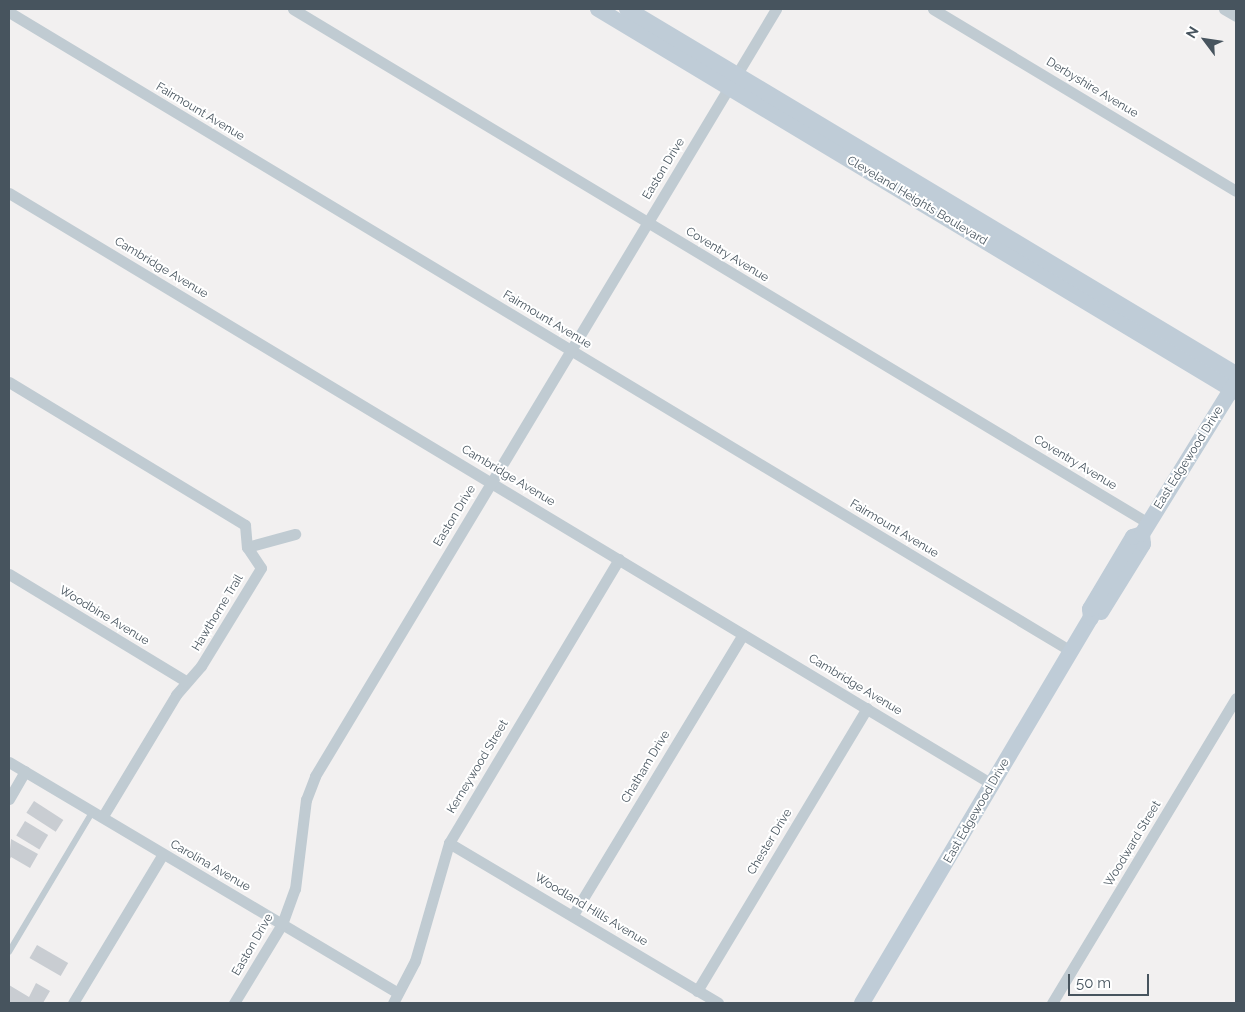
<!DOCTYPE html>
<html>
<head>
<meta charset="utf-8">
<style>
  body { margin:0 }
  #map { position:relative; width:1245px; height:1012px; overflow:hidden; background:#f2f0f0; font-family:Raleway,sans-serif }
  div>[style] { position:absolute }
  .building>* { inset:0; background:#c9cdd2; transform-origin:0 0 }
  .lane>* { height:5.5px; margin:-2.75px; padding:0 2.75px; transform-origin:2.75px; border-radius:2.75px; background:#c0cbd2 }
  .street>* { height:11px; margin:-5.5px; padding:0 5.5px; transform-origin:5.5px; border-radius:5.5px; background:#c0cbd2 }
  .secondary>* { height:16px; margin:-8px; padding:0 8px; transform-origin:8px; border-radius:8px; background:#bfccd7 }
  span { translate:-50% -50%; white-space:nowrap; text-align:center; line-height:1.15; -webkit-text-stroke:4px #fff; paint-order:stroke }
  .street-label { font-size:12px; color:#47545e }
  .frame { position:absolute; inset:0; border:10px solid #47545e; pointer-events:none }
  .north { position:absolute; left:1180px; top:15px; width:50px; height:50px; -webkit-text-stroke:4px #fff; paint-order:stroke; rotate:301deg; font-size:14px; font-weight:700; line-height:20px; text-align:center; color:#47545e }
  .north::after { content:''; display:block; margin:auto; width:18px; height:22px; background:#47545e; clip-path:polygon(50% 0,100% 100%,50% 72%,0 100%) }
  .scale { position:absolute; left:1068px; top:974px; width:81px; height:22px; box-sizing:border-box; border:2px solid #47545e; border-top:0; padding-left:6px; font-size:15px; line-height:18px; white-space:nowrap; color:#47545e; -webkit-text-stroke:4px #fff; paint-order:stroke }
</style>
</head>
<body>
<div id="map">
  <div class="building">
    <i style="left:34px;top:801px;width:35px;height:14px;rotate:33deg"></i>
    <i style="left:25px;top:821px;width:27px;height:17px;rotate:31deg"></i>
    <i style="clip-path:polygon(11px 839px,38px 854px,30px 868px,11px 857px,9px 861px)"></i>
    <i style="left:37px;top:945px;width:36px;height:15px;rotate:30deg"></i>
    <i style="clip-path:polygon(36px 983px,50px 991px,43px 1003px,9px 1003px,9px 985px,29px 997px)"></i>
  </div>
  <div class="lane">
    <i style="left:9px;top:952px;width:164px;rotate:-59.2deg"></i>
  </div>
  <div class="street">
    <i style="left:293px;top:9px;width:998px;rotate:31.01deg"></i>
    <i style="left:933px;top:9px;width:353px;rotate:31deg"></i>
    <i style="left:1224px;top:9px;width:14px;rotate:30deg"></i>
    <i style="left:9px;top:12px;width:1239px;rotate:31.04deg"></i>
    <i style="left:9px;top:193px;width:1147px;rotate:31.02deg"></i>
    <i style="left:9px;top:382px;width:276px;rotate:31.2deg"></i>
    <i style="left:245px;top:525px;width:22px;rotate:85deg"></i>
    <i style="left:247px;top:547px;width:25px;rotate:56deg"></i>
    <i style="left:261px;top:568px;width:115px;rotate:121.5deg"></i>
    <i style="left:201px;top:666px;width:38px;rotate:131deg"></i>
    <i style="left:176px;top:695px;width:141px;rotate:121.1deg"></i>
    <i style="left:247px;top:547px;width:50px;rotate:-15.2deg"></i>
    <i style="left:9px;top:574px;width:207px;rotate:31.2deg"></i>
    <i style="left:9px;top:762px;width:452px;rotate:30.7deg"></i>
    <i style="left:9px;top:799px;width:32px;rotate:-60deg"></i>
    <i style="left:449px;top:843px;width:313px;rotate:30.7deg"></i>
    <i style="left:573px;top:915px;width:328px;rotate:-58.8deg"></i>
    <i style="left:697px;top:991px;width:330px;rotate:-59deg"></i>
    <i style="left:73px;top:1003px;width:174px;rotate:-58.9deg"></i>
    <i style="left:234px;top:1003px;width:92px;rotate:-58.7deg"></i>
    <i style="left:282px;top:924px;width:37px;rotate:-70deg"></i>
    <i style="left:295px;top:889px;width:90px;rotate:-83deg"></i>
    <i style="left:306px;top:800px;width:26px;rotate:-69deg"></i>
    <i style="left:315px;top:776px;width:895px;rotate:-58.99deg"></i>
    <i style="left:393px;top:1003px;width:47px;rotate:-62.4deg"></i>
    <i style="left:415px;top:961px;width:123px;rotate:-73.9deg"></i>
    <i style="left:449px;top:843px;width:331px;rotate:-59.1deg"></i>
    <i style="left:1052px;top:1003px;width:356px;rotate:-58.9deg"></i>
  </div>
  <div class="secondary">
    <i style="left:598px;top:9px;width:744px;rotate:30.98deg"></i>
    <i style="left:627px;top:9px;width:710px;rotate:30.94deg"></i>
    <i style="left:1101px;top:612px;width:80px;rotate:-58.3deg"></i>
    <i style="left:1143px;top:544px;width:10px;rotate:-96deg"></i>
    <i style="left:862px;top:1003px;width:448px;rotate:-59.3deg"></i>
    <i style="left:1091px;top:618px;width:9px;rotate:-96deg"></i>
    <i style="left:1090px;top:609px;width:84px;rotate:-59.2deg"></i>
    <i style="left:1133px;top:537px;width:9px;rotate:-18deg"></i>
    <i style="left:1142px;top:534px;width:179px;rotate:-58.3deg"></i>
  </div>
  <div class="street-label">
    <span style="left:1092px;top:88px;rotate:31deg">Derbyshire Avenue</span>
    <span style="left:200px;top:112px;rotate:31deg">Fairmount Avenue</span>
    <span style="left:664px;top:169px;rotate:-59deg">Easton Drive</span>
    <span style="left:917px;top:201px;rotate:31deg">Cleveland Heights Boulevard</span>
    <span style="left:727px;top:255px;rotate:31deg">Coventry Avenue</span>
    <span style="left:161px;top:268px;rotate:31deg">Cambridge Avenue</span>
    <span style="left:547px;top:320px;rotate:31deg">Fairmount Avenue</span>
    <span style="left:1189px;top:458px;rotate:-58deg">East Edgewood Drive</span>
    <span style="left:1075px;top:463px;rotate:31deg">Coventry Avenue</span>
    <span style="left:508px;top:476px;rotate:31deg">Cambridge Avenue</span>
    <span style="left:455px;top:516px;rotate:-59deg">Easton Drive</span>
    <span style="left:894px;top:529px;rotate:31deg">Fairmount Avenue</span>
    <span style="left:218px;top:613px;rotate:-59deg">Hawthorne Trail</span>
    <span style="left:104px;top:616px;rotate:31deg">Woodbine Avenue</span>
    <span style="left:855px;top:685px;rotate:31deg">Cambridge Avenue</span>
    <span style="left:478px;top:767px;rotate:-59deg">Kerneywood Street</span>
    <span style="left:646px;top:767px;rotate:-59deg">Chatham Drive</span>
    <span style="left:977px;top:811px;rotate:-60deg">East Edgewood Drive</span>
    <span style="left:770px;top:842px;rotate:-59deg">Chester Drive</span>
    <span style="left:1133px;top:844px;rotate:-59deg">Woodward Street</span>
    <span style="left:210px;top:866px;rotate:30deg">Carolina Avenue</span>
    <span style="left:591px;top:910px;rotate:31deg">Woodland Hills Avenue</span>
    <span style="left:253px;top:945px;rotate:-60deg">Easton Drive</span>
  </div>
  <div class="frame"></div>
  <div class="north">N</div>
  <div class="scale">50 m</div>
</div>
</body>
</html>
